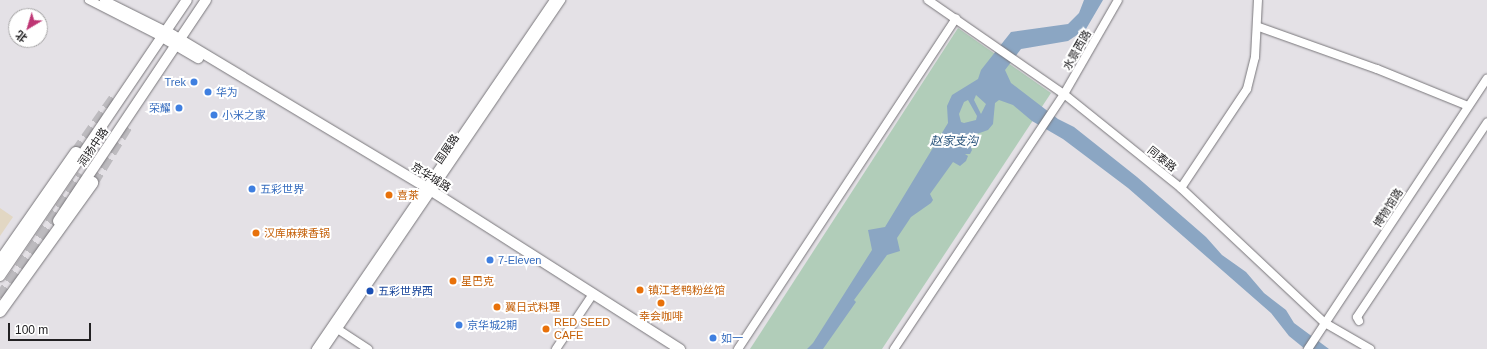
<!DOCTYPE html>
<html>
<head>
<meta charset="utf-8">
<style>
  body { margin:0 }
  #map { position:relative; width:1487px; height:349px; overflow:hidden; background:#e4e1e6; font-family:Helvetica,"Noto Sans SC",sans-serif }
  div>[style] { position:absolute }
  .education>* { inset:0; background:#e2d7c3 }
  .green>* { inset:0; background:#b1cdb9 }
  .water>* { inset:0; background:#8ba6c3 }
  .highway-tunnel>* { height:12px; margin-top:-6px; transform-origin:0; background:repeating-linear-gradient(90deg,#bdbbbf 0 12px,transparent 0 18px) }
  .roads { filter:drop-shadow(0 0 1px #78767a) drop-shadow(0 0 1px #78767a) }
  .minor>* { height:8px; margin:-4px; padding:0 4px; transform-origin:4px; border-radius:4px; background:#fff }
  .major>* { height:10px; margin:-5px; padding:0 5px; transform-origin:5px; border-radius:5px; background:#fff }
  .highway>* { height:12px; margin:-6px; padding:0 6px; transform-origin:6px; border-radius:6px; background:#fff }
  .dots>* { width:11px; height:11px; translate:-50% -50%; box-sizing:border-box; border:2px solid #fff; border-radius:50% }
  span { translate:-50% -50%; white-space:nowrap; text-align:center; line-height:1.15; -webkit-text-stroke:4px #fff; paint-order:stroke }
  .street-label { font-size:11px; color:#222123 }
  .shop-label { font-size:11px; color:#366cbe }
  .right { translate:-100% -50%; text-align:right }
  .left { translate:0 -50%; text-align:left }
  .food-label { font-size:11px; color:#c56008 }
  .transit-label { font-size:11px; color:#164399 }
  .water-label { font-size:12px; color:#2c567e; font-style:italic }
  .north { position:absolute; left:8px; top:8px; width:40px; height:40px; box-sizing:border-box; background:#fff; border:1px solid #a7a6a7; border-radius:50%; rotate:218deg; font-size:11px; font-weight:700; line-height:16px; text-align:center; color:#222123 }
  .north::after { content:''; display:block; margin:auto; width:14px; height:18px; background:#be3674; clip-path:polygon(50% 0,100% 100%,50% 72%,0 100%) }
  .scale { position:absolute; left:8px; top:323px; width:83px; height:18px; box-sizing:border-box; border:2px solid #222123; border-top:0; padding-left:5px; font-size:12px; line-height:14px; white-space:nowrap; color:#222123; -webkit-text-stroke:3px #fff; paint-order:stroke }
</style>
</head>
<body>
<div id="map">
  <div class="education">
    <i style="clip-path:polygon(0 208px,13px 217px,0 236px)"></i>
  </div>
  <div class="green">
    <i style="clip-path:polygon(958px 28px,1051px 93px,882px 349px,750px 349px)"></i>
  </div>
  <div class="water">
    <i style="clip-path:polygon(evenodd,1084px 0,1103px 0,1086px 29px,1068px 41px,1021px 49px,1005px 70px,1011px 83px,1058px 119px,1074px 127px,1137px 177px,1206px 237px,1222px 255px,1246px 272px,1264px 293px,1286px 310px,1294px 323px,1329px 349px,1305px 349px,1289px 336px,1271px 313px,1128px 188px,1063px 139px,1032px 121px,1013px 105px,999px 100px,995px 103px,993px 124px,988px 130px,974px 135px,969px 142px,972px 150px,970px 154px,965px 154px,968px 156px,966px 161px,960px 166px,953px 162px,930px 194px,933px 200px,931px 203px,911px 217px,897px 238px,900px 251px,887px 255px,854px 300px,856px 302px,823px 349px,807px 349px,813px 343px,872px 250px,868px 230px,885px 227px,948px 123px,947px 106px,952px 95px,978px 79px,981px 70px,1011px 32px,1068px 24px,1079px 13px,1084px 0,976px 95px,986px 104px,981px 114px,974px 100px,976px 95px,1084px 0,968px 100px,977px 116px,976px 120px,964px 123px,961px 122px,959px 114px,964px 102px,968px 100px)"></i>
  </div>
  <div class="highway-tunnel">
    <i style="left:76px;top:153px;width:67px;rotate:-54.7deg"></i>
    <i style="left:92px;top:183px;width:69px;rotate:-58.6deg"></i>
    <i style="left:0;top:298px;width:148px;rotate:-56deg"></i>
  </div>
  <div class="roads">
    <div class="minor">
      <i style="left:89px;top:0;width:82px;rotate:26.9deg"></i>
      <i style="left:104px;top:0;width:69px;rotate:26.6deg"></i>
      <i style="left:928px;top:0;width:165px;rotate:34.7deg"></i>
      <i style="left:1064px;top:94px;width:150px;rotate:38.8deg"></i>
      <i style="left:1181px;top:188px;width:197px;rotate:43.2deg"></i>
      <i style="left:1325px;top:323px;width:52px;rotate:30deg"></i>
      <i style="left:1259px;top:27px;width:125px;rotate:19.6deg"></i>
      <i style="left:1377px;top:69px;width:98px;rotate:22.1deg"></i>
      <i style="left:1181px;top:188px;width:119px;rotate:-56.3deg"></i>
      <i style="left:1247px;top:89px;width:33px;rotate:-76deg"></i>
      <i style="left:1255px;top:57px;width:57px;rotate:-87deg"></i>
      <i style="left:1359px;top:321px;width:4px;rotate:-117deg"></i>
      <i style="left:1357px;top:317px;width:234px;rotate:-56.2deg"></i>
      <i style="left:333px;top:326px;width:42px;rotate:33.3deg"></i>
      <i style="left:316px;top:349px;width:422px;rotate:-55.7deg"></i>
      <i style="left:324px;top:349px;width:422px;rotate:-55.8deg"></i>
      <i style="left:556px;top:349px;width:66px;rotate:-56.1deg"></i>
      <i style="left:738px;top:349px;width:396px;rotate:-56.6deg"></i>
      <i style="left:894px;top:349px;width:306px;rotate:-56.3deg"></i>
      <i style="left:1064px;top:94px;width:108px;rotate:-60.1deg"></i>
      <i style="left:1308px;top:349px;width:324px;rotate:-56.5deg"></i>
    </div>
    <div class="major">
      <i style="left:166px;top:31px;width:305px;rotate:31deg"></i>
      <i style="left:427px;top:188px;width:300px;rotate:32.5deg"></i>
      <i style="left:162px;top:37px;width:42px;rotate:30.3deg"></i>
      <i style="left:58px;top:221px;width:266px;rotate:-56.2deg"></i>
      <i style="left:0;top:276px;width:333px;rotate:-55.9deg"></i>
    </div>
    <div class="highway">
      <i style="left:0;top:262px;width:133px;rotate:-55.1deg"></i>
      <i style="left:0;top:311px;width:158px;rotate:-54.3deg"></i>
    </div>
  </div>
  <div class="dots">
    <i style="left:194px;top:82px;background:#3f7fe0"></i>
    <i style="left:208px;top:92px;background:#3f7fe0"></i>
    <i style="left:179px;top:108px;background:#3f7fe0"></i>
    <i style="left:214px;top:115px;background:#3f7fe0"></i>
    <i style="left:252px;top:189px;background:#3f7fe0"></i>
    <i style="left:389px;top:195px;background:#e8710a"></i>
    <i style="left:256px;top:233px;background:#e8710a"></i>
    <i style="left:490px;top:260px;background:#3f7fe0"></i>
    <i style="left:453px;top:281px;background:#e8710a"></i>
    <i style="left:640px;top:290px;background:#e8710a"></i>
    <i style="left:370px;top:291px;background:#1a4fb4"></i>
    <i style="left:661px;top:303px;background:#e8710a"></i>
    <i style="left:497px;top:307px;background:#e8710a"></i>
    <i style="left:459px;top:325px;background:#3f7fe0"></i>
    <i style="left:546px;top:329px;background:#e8710a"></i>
    <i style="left:713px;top:338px;background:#3f7fe0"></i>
  </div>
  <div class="street-label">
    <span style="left:1077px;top:50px;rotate:-60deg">水景西路</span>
    <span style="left:93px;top:147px;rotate:-56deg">润扬中路</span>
    <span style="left:447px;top:149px;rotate:-56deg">国展路</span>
    <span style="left:1162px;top:159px;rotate:39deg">同泰路</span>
    <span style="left:431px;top:177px;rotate:32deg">京华城路</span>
    <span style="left:1388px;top:208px;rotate:-57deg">博物馆路</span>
  </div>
  <div class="shop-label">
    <span class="right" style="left:186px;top:82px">Trek</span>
    <span class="left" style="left:216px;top:92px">华为</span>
    <span class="right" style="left:171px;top:108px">荣耀</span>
    <span class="left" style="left:222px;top:115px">小米之家</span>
    <span class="left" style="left:260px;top:189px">五彩世界</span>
    <span class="left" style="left:498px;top:260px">7-Eleven</span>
    <span class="left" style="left:467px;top:325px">京华城2期</span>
    <span class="left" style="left:721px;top:338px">如一</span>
  </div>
  <div class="food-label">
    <span class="left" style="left:397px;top:195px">喜茶</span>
    <span class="left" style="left:264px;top:233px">汉库麻辣香锅</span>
    <span class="left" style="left:461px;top:281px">星巴克</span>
    <span class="left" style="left:648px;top:290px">镇江老鸭粉丝馆</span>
    <span class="left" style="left:505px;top:307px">翼日式料理</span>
    <span style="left:661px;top:316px">幸会咖啡</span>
    <span class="left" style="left:554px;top:329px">RED SEED<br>CAFE</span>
  </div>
  <div class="transit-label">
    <span class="left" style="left:378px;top:291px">五彩世界西</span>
  </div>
  <div class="water-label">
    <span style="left:954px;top:142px">赵家支沟</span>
  </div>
  <div class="north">北</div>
  <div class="scale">100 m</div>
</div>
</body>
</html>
